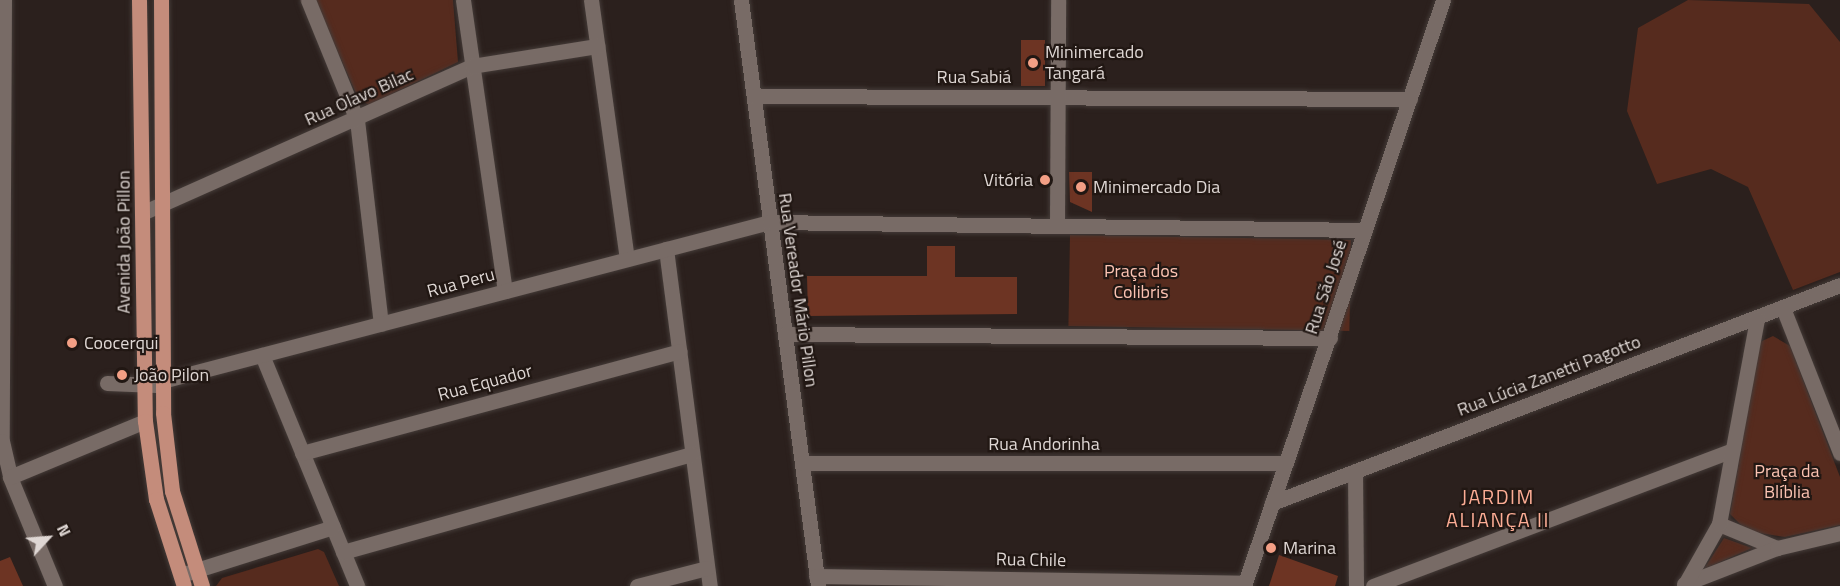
<!DOCTYPE html>
<html>
<head>
<meta charset="utf-8">
<style>
  body { margin:0 }
  #map { position:relative; width:1840px; height:586px; overflow:hidden; background:#2b201d; font-family:"Titillium Web",sans-serif }
  div>[style] { position:absolute }
  .green>* { inset:0; background:#562b1e; transform-origin:0 0 }
  .building>* { inset:0; background:#6d3423; transform-origin:0 0 }
  .roads { filter:drop-shadow(0 0 2px #443b38) drop-shadow(0 0 2px #443b38) }
  .minor>* { height:15px; margin:-7.5px; padding:0 7.5px; transform-origin:7.5px; border-radius:7.5px; background:#786b66 }
  .major>* { height:15px; margin:-7.5px; padding:0 7.5px; transform-origin:7.5px; border-radius:7.5px; background:#c48c7b }
  .dots>* { width:16px; height:16px; translate:-50% -50%; box-sizing:border-box; border:3px solid #211713; border-radius:50% }
  span { translate:-50% -50%; white-space:nowrap; text-align:center; line-height:1.15; -webkit-text-stroke:4.5px #211713; paint-order:stroke }
  .poi-label { font-size:18px; color:#dfd7d4 }
  .left { translate:0 -50%; text-align:left }
  .right { translate:-100% -50%; text-align:right }
  .street-label { font-size:18px; color:#dfd7d4 }
  .park-label { font-size:18px; color:#fcc3b2 }
  .neighbourhood-label { font-size:20px; color:#fdad95; letter-spacing:1.5px }
  .north { position:absolute; left:18px; top:508px; width:60px; height:60px; -webkit-text-stroke:4px #211713; paint-order:stroke; rotate:64deg; font-size:16px; font-weight:700; line-height:24px; text-align:center; color:#dfd7d4 }
  .north::after { content:''; display:block; margin:auto; width:21px; height:27px; background:#dfd7d4; clip-path:polygon(50% 0,100% 100%,50% 72%,0 100%) }
</style>
</head>
<body>
<div id="map">
  <div class="green">
    <i style="clip-path:polygon(315px 0,453px 0,458px 62px,369px 105px,358px 98px)"></i>
    <i style="clip-path:polygon(1688px 0,1809px 4px,1840px 42px,1840px 272px,1793px 290px,1748px 187px,1711px 169px,1657px 184px,1627px 111px,1638px 28px)"></i>
    <i style="left:1070px;top:235px;width:281px;height:91px;rotate:1deg"></i>
    <i style="clip-path:polygon(1773px 336px,1790px 346px,1840px 477px,1840px 525px,1785px 537px,1747px 531px,1730px 514px,1758px 351px,1760px 342px)"></i>
    <i style="clip-path:polygon(1724px 538px,1752px 548px,1704px 569px)"></i>
    <i style="clip-path:polygon(318px 549px,324px 552px,339px 586px,216px 586px,222px 578px)"></i>
  </div>
  <div class="building">
    <i style="left:1045px;top:40px;width:46px;height:24px;rotate:90deg"></i>
    <i style="clip-path:polygon(1069px 172px,1092px 172px,1092px 212px,1070px 202px)"></i>
    <i style="clip-path:polygon(927px 246px,955px 246px,955px 277px,1017px 277px,1017px 314px,808px 316px,807px 276px,927px 276px)"></i>
    <i style="clip-path:polygon(1279px 555px,1338px 576px,1335px 586px,1269px 586px)"></i>
    <i style="clip-path:polygon(10px 557px,23px 586px,0 586px,0 561px)"></i>
  </div>
  <div class="roads">
    <div class="minor">
      <i style="left:4px;top:0;width:441px;rotate:90.3deg"></i>
      <i style="left:2px;top:441px;width:37px;rotate:77deg"></i>
      <i style="left:10px;top:477px;width:118px;rotate:67.6deg"></i>
      <i style="left:308px;top:0;width:130px;rotate:67.8deg"></i>
      <i style="left:357px;top:120px;width:205px;rotate:83.3deg"></i>
      <i style="left:463px;top:0;width:294px;rotate:81.8deg"></i>
      <i style="left:591px;top:0;width:261px;rotate:82.1deg"></i>
      <i style="left:741px;top:0;width:591px;rotate:82.51deg"></i>
      <i style="left:754px;top:96px;width:656px;rotate:0.26deg"></i>
      <i style="left:144px;top:212px;width:359px;rotate:-24deg"></i>
      <i style="left:472px;top:66px;width:127px;rotate:-9.1deg"></i>
      <i style="left:1057px;top:225px;width:225px;rotate:-89.7deg"></i>
      <i style="left:666px;top:249px;width:340px;rotate:82.6deg"></i>
      <i style="left:1783px;top:308px;width:156px;rotate:68.5deg"></i>
      <i style="left:785px;top:334px;width:545px;rotate:0.42deg"></i>
      <i style="left:262px;top:355px;width:250px;rotate:67.6deg"></i>
      <i style="left:162px;top:381px;width:628px;rotate:-14.66deg"></i>
      <i style="left:770px;top:222px;width:595px;rotate:0.77deg"></i>
      <i style="left:107px;top:383px;width:49px;rotate:2.3deg"></i>
      <i style="left:302px;top:453px;width:391px;rotate:-15.1deg"></i>
      <i style="left:802px;top:463px;width:484px"></i>
      <i style="left:1355px;top:471px;width:115px;rotate:89.5deg"></i>
      <i style="left:10px;top:477px;width:146px;rotate:-22.5deg"></i>
      <i style="left:1272px;top:503px;width:608px;rotate:-21deg"></i>
      <i style="left:1719px;top:524px;width:63px;rotate:22.5deg"></i>
      <i style="left:343px;top:552px;width:362px;rotate:-15.7deg"></i>
      <i style="left:184px;top:574px;width:156px;rotate:-17.5deg"></i>
      <i style="left:816px;top:576px;width:429px;rotate:0.9deg"></i>
      <i style="left:1684px;top:584px;width:100px;rotate:-21.2deg"></i>
      <i style="left:1777px;top:548px;width:65px;rotate:-13.4deg"></i>
      <i style="left:637px;top:586px;width:72px;rotate:-14.4deg"></i>
      <i style="left:1244px;top:586px;width:619px;rotate:-71.24deg"></i>
      <i style="left:1373px;top:586px;width:384px;rotate:-20.7deg"></i>
      <i style="left:1684px;top:586px;width:71px;rotate:-60.6deg"></i>
      <i style="left:1719px;top:524px;width:209px;rotate:-79.5deg"></i>
    </div>
    <div class="major">
      <i style="left:139px;top:0;width:421px;rotate:89.2deg"></i>
      <i style="left:145px;top:421px;width:79px;rotate:82deg"></i>
      <i style="left:156px;top:499px;width:91px;rotate:72.2deg"></i>
      <i style="left:161px;top:0;width:413px;rotate:89.7deg"></i>
      <i style="left:163px;top:413px;width:79px;rotate:83.4deg"></i>
      <i style="left:172px;top:491px;width:100px;rotate:72.5deg"></i>
    </div>
  </div>
  <div class="dots">
    <i style="left:1033px;top:63px;background:#f39f85"></i>
    <i style="left:1045px;top:180px;background:#f39f85"></i>
    <i style="left:1081px;top:187px;background:#f39f85"></i>
    <i style="left:72px;top:343px;background:#f39f85"></i>
    <i style="left:122px;top:375px;background:#f39f85"></i>
    <i style="left:1271px;top:548px;background:#f39f85"></i>
  </div>
  <div class="poi-label">
    <span class="left" style="left:1045px;top:63px">Minimercado<br>Tangará</span>
    <span class="right" style="left:1033px;top:180px">Vitória</span>
    <span class="left" style="left:1093px;top:187px">Minimercado Dia</span>
    <span class="left" style="left:84px;top:343px">Coocerqui</span>
    <span class="left" style="left:134px;top:375px">João Pilon</span>
    <span class="left" style="left:1283px;top:548px">Marina</span>
  </div>
  <div class="street-label">
    <span style="left:974px;top:77px">Rua Sabiá</span>
    <span style="left:359px;top:97px;rotate:-24deg">Rua Olavo Bilac</span>
    <span style="left:124px;top:242px;rotate:-90deg">Avenida João Pillon</span>
    <span style="left:461px;top:283px;rotate:-15deg">Rua Peru</span>
    <span style="left:1326px;top:287px;rotate:-72deg">Rua São José</span>
    <span style="left:798px;top:290px;rotate:82deg">Rua Vereador Mário Pillon</span>
    <span style="left:1549px;top:376px;rotate:-21deg">Rua Lúcia Zanetti Pagotto</span>
    <span style="left:485px;top:383px;rotate:-15deg">Rua Equador</span>
    <span style="left:1044px;top:444px">Rua Andorinha</span>
    <span style="left:1031px;top:560px;rotate:1deg">Rua Chile</span>
  </div>
  <div class="park-label">
    <span style="left:1141px;top:282px">Praça dos<br>Colibris</span>
    <span style="left:1787px;top:482px">Praça da<br>Blíblia</span>
  </div>
  <div class="neighbourhood-label">
    <span style="left:1498px;top:508px">JARDIM<br>ALIANÇA II</span>
  </div>
  <div class="north">N</div>
</div>
</body>
</html>
